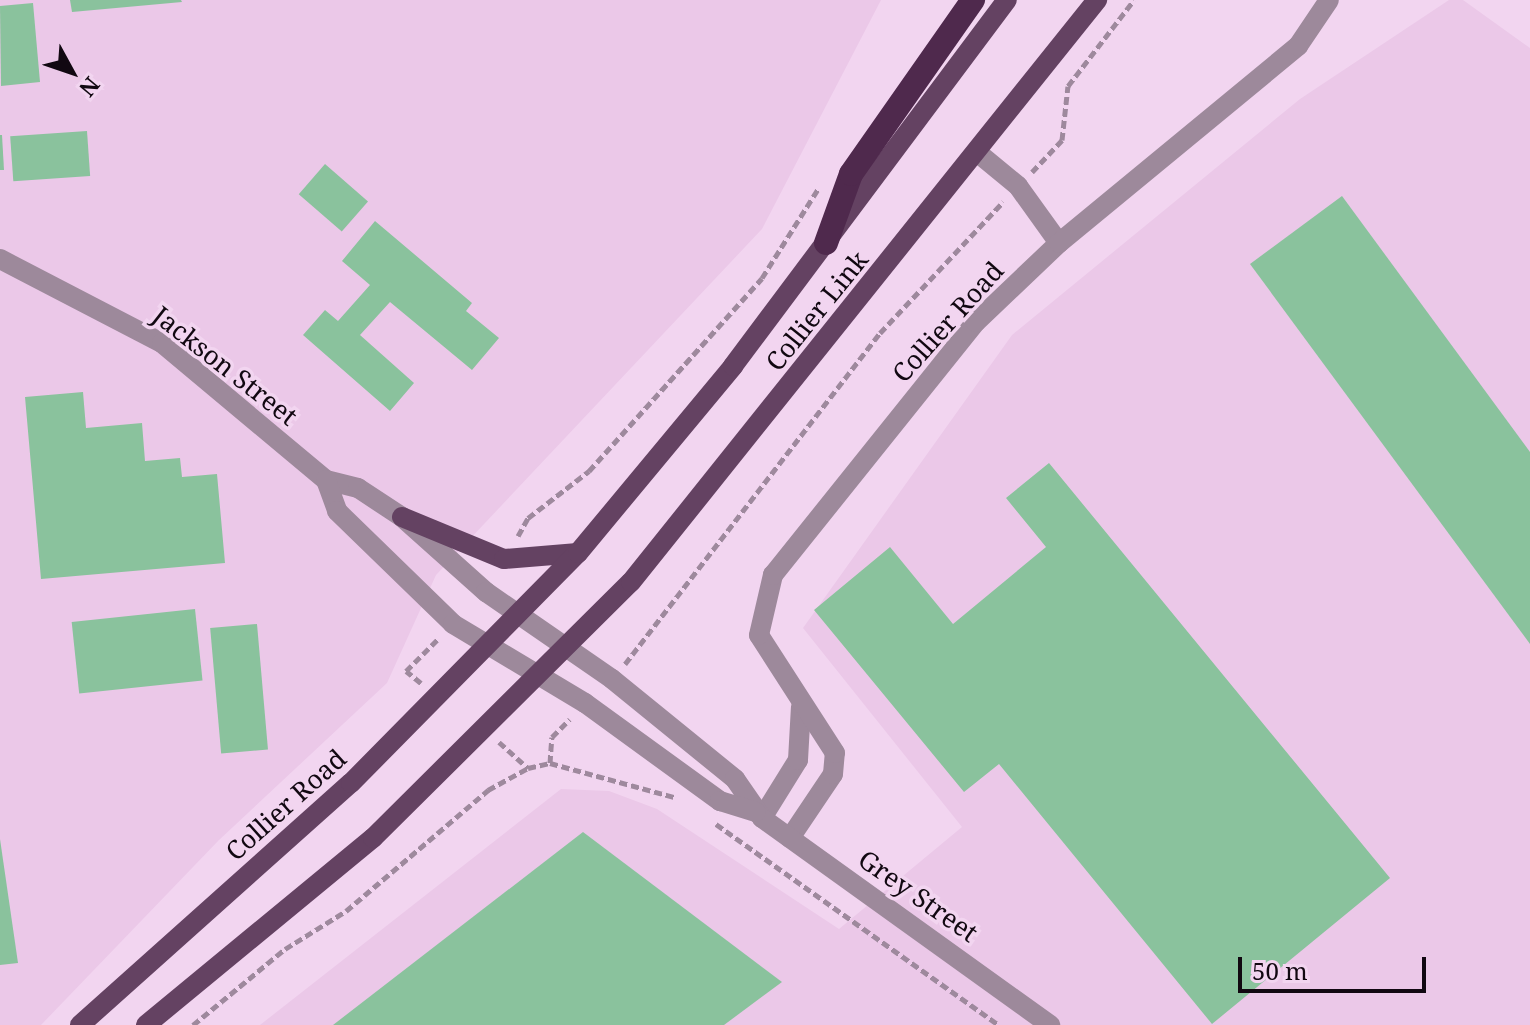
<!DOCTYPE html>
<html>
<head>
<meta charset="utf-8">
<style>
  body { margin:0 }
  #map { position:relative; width:1530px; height:1025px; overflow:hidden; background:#f2d5f0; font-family:"Noto Serif",serif }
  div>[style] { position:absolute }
  .built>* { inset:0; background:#ebc8e8 }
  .building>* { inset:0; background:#8ac29d; transform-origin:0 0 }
  .path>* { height:5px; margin-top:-2.5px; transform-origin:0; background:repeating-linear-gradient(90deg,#9e899d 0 8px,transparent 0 12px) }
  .minor>* { height:20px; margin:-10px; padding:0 10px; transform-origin:10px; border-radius:10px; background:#9d899b }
  .tertiary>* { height:20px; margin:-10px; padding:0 10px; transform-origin:10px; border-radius:10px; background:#9d899b }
  .primary>* { height:20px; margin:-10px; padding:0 10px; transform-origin:10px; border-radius:10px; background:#644262 }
  .motorway>* { height:24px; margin:-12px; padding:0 12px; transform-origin:12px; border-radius:12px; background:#4f294d }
  span { translate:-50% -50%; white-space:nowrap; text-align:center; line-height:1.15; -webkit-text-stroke:7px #f2d5f0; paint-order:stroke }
  .street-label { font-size:26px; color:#110811 }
  .north { position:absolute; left:32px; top:32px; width:80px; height:80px; -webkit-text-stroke:6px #f2d5f0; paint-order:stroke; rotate:130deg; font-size:22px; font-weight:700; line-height:32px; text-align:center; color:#110811 }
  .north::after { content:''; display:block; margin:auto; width:28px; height:36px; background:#110811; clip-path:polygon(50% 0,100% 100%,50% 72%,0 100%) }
  .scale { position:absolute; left:1238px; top:957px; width:188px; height:36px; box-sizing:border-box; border:4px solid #110811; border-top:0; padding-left:10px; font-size:24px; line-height:28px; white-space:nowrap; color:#110811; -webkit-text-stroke:6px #f2d5f0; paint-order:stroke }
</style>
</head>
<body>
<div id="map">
  <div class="built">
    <i style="clip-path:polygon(0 0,881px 0,762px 229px,436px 575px,387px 683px,219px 840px,41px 1025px,0 1025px)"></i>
    <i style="clip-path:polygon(1449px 0,1463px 0,1530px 48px,1530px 1025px,260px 1025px,561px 789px,609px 791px,657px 809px,839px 929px,962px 827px,803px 628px,1012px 335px,1300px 99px)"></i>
  </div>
  <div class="building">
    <i style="clip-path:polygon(70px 0,181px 0,182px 2px,72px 12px)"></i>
    <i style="clip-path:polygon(33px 3px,40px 82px,1px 86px,0 6px)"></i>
    <i style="left:87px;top:131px;width:45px;height:77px;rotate:86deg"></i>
    <i style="clip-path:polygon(0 135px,2px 135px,4px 170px,0 170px)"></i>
    <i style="left:325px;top:164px;width:57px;height:40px;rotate:41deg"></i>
    <i style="clip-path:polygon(1342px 196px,1530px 452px,1530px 644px,1250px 264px)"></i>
    <i style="clip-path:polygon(375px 221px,472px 303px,466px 311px,499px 338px,472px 370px,390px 302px,360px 335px,414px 383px,390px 411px,303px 335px,325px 310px,338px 321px,370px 285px,342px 261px)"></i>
    <i style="clip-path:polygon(83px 392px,86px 428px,142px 423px,145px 461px,180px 458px,182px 477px,217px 474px,225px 563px,41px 579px,25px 397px)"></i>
    <i style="clip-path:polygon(1049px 463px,1390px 878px,1212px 1024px,999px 764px,964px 792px,814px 610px,890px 547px,953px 624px,1046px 547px,1006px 498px)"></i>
    <i style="left:195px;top:609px;width:72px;height:124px;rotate:84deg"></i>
    <i style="left:257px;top:624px;width:126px;height:47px;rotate:85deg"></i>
    <i style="clip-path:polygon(583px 832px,782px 982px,724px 1025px,333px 1025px)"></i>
    <i style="clip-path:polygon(0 839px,18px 963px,0 965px)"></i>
  </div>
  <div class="path">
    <i style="left:1032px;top:172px;width:44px;rotate:-46.8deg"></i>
    <i style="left:1062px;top:140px;width:54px;rotate:-83.7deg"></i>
    <i style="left:1068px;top:86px;width:108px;rotate:-52.5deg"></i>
    <i style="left:518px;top:536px;width:21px;rotate:-61deg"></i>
    <i style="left:528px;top:518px;width:77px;rotate:-37.6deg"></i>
    <i style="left:589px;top:471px;width:259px;rotate:-48.1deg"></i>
    <i style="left:762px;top:278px;width:105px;rotate:-57.8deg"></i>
    <i style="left:625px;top:664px;width:418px;rotate:-52.4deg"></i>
    <i style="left:880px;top:333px;width:180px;rotate:-46.8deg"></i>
    <i style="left:421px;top:683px;width:19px;rotate:-141deg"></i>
    <i style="left:406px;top:671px;width:47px;rotate:-45deg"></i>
    <i style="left:499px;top:742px;width:39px;rotate:42deg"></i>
    <i style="left:550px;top:763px;width:26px;rotate:-86deg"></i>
    <i style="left:552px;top:737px;width:25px;rotate:-45deg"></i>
    <i style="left:716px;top:824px;width:347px;rotate:35.4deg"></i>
    <i style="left:193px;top:1025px;width:119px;rotate:-39.6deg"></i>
    <i style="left:285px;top:949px;width:72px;rotate:-31.9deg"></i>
    <i style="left:346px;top:911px;width:187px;rotate:-40.4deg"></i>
    <i style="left:488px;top:790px;width:46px;rotate:-28.8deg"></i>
    <i style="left:528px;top:768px;width:23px;rotate:-13deg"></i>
    <i style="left:550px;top:763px;width:129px;rotate:15.3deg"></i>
  </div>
  <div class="minor">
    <i style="left:978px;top:153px;width:52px;rotate:39.5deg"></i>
    <i style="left:1018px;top:186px;width:70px;rotate:54.3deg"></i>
    <i style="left:762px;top:818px;width:68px;rotate:-58.2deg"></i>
    <i style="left:798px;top:760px;width:53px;rotate:-86.8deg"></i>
    <i style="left:790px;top:838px;width:77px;rotate:-56.1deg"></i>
    <i style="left:833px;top:774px;width:21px;rotate:-85deg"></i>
    <i style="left:835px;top:753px;width:140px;rotate:-122.8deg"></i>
    <i style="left:759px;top:635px;width:62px;rotate:-76.9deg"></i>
    <i style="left:773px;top:575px;width:324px;rotate:-51.3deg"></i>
    <i style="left:976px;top:322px;width:115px;rotate:-43.6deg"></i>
    <i style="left:1059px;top:243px;width:310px;rotate:-39.5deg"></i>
    <i style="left:1298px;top:46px;width:55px;rotate:-56deg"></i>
  </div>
  <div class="tertiary">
    <i style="left:0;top:259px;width:182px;rotate:27.4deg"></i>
    <i style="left:162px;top:343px;width:214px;rotate:39.9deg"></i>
    <i style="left:326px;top:480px;width:33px;rotate:14deg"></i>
    <i style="left:358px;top:488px;width:53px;rotate:33.4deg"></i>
    <i style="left:402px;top:517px;width:113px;rotate:41.8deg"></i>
    <i style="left:486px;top:592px;width:153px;rotate:34.6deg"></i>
    <i style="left:612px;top:679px;width:159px;rotate:39.1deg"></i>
    <i style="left:735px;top:779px;width:47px;rotate:55.3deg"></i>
    <i style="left:762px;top:818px;width:355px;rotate:35.7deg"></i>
    <i style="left:326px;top:480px;width:33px;rotate:70deg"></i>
    <i style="left:337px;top:511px;width:162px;rotate:44.2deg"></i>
    <i style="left:453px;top:624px;width:154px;rotate:30.9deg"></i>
    <i style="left:585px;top:703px;width:167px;rotate:36deg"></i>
    <i style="left:720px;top:801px;width:37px;rotate:17deg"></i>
  </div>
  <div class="primary">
    <i style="left:402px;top:517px;width:110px;rotate:22.4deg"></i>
    <i style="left:504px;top:559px;width:74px;rotate:-4.6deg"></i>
    <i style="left:80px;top:1025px;width:363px;rotate:-41.8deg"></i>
    <i style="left:351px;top:783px;width:323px;rotate:-45.4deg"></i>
    <i style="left:578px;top:553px;width:243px;rotate:-50.3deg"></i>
    <i style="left:733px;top:366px;width:457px;rotate:-53.2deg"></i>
    <i style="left:146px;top:1025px;width:294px;rotate:-39.5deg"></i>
    <i style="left:373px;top:838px;width:363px;rotate:-44.8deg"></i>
    <i style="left:631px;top:582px;width:746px;rotate:-51.32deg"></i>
  </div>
  <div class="motorway">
    <i style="left:826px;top:243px;width:73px;rotate:-70.1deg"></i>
    <i style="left:851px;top:174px;width:213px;rotate:-55deg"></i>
  </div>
  <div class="street-label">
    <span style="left:817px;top:311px;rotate:-51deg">Collier Link</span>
    <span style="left:948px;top:322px;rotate:-48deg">Collier Road</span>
    <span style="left:225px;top:366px;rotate:38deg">Jackson Street</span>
    <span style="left:286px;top:805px;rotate:-42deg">Collier Road</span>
    <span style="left:918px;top:896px;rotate:35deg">Grey Street</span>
  </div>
  <div class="north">N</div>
  <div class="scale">50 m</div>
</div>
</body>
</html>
